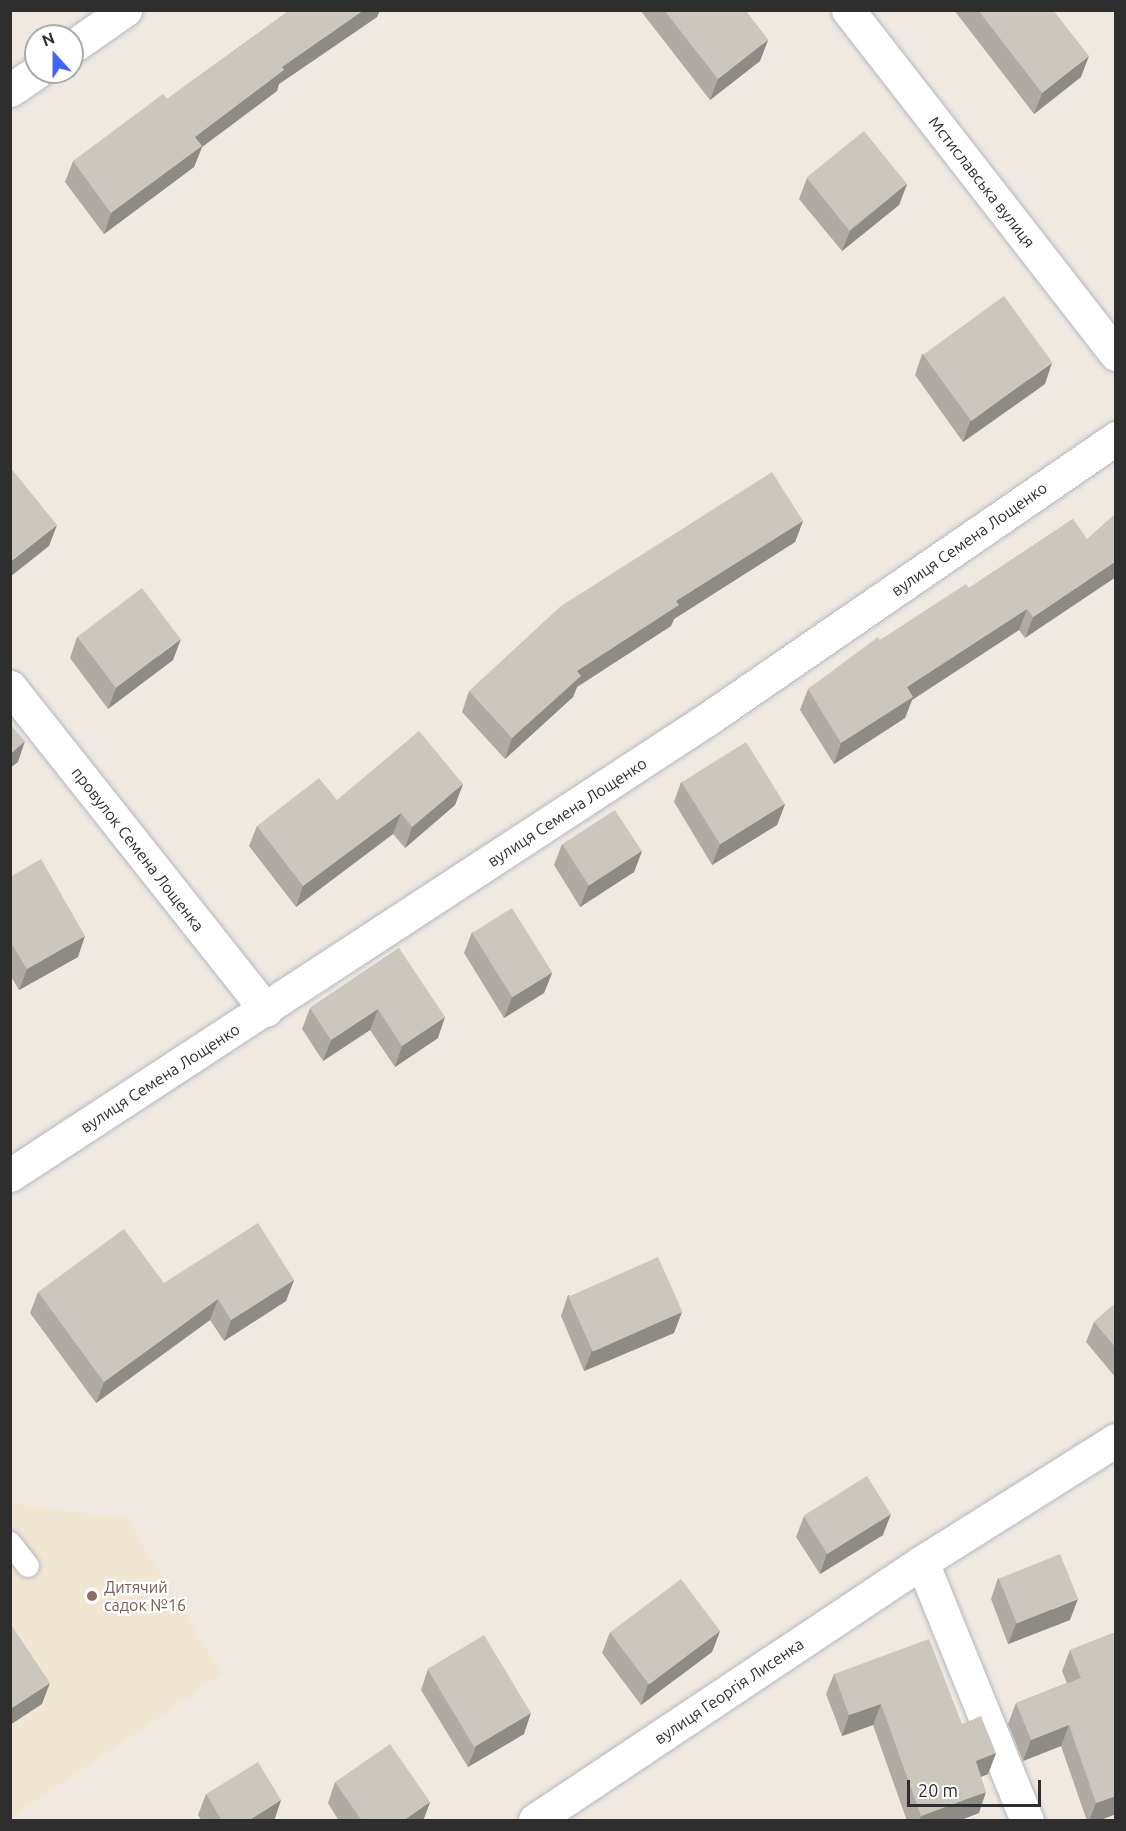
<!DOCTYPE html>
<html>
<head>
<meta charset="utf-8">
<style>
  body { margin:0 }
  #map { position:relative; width:1126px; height:1831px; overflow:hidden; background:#efe9e1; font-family:Ubuntu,sans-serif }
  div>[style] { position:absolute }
  .education>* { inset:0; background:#f0e6d1 }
  .roads { filter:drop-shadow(0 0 2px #b4b7c1) drop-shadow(0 0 2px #b4b7c1) }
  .lane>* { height:22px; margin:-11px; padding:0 11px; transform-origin:11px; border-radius:11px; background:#fff }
  .street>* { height:33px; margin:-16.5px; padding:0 16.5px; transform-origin:16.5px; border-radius:16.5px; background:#fff }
  .secondary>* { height:33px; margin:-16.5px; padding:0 16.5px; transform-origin:16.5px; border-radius:16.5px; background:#fff }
  .wall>* { inset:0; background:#afaba4 }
  .shaded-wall>* { inset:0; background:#8e8b86 }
  .building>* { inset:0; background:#cbc7bf; transform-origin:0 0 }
  .dots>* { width:16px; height:16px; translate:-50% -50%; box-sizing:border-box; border:3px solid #fff; border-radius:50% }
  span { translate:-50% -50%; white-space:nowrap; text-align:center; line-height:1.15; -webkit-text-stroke:4.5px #fff; paint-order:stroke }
  .street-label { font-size:16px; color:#2e2e2e }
  .education-label { font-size:16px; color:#785e54 }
  .left { translate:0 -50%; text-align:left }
  .frame { position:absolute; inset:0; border:12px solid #2e2e2e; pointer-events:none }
  .north { position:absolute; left:24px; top:24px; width:60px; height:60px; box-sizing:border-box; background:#fff; border:2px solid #ababab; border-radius:50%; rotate:339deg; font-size:16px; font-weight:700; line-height:24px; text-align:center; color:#2e2e2e }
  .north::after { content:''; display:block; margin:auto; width:21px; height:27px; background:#4264fb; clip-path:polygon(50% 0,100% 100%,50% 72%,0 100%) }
  .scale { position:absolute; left:907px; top:1780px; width:134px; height:27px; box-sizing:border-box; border:3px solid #2e2e2e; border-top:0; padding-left:8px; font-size:18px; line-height:21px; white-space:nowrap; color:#2e2e2e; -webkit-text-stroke:4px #fff; paint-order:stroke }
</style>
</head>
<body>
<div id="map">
  <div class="education">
    <i style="clip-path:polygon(11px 1503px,127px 1519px,222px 1674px,11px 1818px)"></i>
  </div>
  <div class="roads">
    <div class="lane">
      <i style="left:10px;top:1543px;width:29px;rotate:52deg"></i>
    </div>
    <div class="street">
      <i style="left:848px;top:10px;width:436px;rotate:52.1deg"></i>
      <i style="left:10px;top:687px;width:412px;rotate:51.6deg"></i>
      <i style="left:10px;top:1175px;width:832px;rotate:-33.17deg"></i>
      <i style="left:706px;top:720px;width:498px;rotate:-34.5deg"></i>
      <i style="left:922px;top:1562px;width:279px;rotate:67.9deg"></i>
      <i style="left:535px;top:1820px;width:465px;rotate:-33.7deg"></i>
      <i style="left:922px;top:1562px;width:229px;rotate:-32.2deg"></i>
    </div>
    <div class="secondary">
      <i style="left:72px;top:47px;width:65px;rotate:-34.9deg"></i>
      <i style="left:10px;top:90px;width:32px;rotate:-34deg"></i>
    </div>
  </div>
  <div class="wall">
    <i style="clip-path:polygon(290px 10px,380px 10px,377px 17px,279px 84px,277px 91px,202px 147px,194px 167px,104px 234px,65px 182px,73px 161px,167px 99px)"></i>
    <i style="clip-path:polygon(640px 10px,745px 10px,768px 40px,760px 61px,710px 100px)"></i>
    <i style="clip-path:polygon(954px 10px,1053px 10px,1081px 77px,1034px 114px)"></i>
    <i style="clip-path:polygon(807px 178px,907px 184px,899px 205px,842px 251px,799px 199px)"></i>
    <i style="clip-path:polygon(922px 354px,1045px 384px,963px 442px,915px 375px)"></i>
    <i style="clip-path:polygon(1073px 519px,1025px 638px,1019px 630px,912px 700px,905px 718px,834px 764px,800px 710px,808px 689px,880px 640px,969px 588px)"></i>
    <i style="clip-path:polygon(803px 521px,795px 542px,674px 619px,671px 626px,577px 687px,573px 697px,505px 759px,462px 712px,469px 691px)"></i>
    <i style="clip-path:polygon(77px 637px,173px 660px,108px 709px,70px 658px)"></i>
    <i style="clip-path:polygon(681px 782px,785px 804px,777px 825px,712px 865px,674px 802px)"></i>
    <i style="clip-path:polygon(463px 784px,455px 805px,405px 848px,393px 834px,296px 907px,249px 846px,257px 826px,337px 800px)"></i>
    <i style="clip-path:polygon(562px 844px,642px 851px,634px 872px,580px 907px,554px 865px)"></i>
    <i style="clip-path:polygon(10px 877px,78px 957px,19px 990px,10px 975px)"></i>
    <i style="clip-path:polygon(472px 932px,552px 973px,544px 993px,504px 1018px,464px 953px)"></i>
    <i style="clip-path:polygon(399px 948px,438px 1038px,395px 1067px,370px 1030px,323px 1061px,302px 1029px,310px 1008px)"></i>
    <i style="clip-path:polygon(294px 1280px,286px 1301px,224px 1341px,210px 1320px,96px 1403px,30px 1313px,38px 1292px,164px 1283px)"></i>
    <i style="clip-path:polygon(568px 1295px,674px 1333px,584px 1371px,561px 1316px)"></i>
    <i style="clip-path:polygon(1116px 1303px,1116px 1378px,1086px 1342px,1094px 1322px)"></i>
    <i style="clip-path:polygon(804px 1516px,883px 1535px,820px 1574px,796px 1537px)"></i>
    <i style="clip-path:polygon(998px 1578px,1070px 1620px,1008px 1644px,991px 1599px)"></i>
    <i style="clip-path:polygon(720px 1631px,712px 1652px,641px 1705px,602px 1653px,610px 1632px)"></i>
    <i style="clip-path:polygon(1116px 1632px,1116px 1814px,1098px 1821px,1087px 1821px,1061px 1746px,1023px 1761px,1008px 1724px,1016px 1703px,1067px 1683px,1062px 1671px,1070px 1650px)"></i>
    <i style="clip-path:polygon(428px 1669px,524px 1734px,468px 1767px,421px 1690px)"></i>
    <i style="clip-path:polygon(834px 1674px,962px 1724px,996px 1753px,988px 1774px,981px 1777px,979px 1813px,958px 1821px,907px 1821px,873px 1725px,842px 1736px,826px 1694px)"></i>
    <i style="clip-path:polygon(335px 1782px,430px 1802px,423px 1821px,339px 1821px,328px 1803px)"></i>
    <i style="clip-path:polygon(206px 1794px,281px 1800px,274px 1821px,202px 1821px,198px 1815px)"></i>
  </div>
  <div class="shaded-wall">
    <i style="clip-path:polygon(364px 10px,380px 10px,377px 17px,279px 84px,277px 91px,202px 147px,194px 167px,104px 234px,111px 213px,195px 137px,282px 67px)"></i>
    <i style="clip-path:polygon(768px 40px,760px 61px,710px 100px,718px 79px)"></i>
    <i style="clip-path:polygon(1089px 56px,1081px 77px,1034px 114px,1042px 93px)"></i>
    <i style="clip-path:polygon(907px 184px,899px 205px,842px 251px,850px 231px)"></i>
    <i style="clip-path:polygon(1052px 363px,1045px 384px,963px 442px,970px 421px)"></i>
    <i style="clip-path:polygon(803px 521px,795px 542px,674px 619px,671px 626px,577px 687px,573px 697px,505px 759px,512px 738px,577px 671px,676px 601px)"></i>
    <i style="clip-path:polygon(57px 525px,49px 546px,10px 577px,10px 562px)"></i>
    <i style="clip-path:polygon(1116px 561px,1116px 577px,1025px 638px,1033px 617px)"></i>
    <i style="clip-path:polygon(1027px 609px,1019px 630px,912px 700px,905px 718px,834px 764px,841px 743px,907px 687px)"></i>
    <i style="clip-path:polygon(181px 639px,173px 660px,108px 709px,116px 688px)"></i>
    <i style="clip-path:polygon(25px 741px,18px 762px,10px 768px,10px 754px)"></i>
    <i style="clip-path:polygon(463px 784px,455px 805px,405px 848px,412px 827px)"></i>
    <i style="clip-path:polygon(785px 804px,777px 825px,712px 865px,720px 844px)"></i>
    <i style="clip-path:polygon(401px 813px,393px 834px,296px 907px,303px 886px)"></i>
    <i style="clip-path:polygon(642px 851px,634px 872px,580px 907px,588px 886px)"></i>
    <i style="clip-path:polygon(85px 936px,78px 957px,19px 990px,27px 969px)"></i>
    <i style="clip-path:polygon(552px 973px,544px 993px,504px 1018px,512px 997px)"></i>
    <i style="clip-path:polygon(378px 1009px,370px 1030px,323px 1061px,331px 1040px)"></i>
    <i style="clip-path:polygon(445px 1017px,438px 1038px,395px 1067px,402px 1046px)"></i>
    <i style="clip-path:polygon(294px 1280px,286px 1301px,224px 1341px,231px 1320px)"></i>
    <i style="clip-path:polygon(218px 1299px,210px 1320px,96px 1403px,104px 1382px)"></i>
    <i style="clip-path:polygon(682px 1312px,674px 1333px,584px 1371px,592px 1350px)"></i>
    <i style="clip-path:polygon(891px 1514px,883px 1535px,820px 1574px,827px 1553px)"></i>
    <i style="clip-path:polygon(1078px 1599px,1070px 1620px,1008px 1644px,1016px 1624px)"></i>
    <i style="clip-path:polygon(720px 1631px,712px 1652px,641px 1705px,648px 1684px)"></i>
    <i style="clip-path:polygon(50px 1683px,42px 1704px,10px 1725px,10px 1709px)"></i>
    <i style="clip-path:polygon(881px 1704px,873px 1725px,842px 1736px,849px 1715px)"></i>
    <i style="clip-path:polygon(531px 1713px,524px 1734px,468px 1767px,476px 1746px)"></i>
    <i style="clip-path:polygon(1069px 1725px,1061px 1746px,1023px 1761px,1031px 1740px)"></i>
    <i style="clip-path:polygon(996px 1753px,988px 1774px,968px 1782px,976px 1761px)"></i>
    <i style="clip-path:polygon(986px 1792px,979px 1813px,958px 1821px,919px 1821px,921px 1816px)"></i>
    <i style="clip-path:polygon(1116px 1796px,1116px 1814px,1098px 1821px,1089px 1821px,1096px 1803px)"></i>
    <i style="clip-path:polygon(281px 1800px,274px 1821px,248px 1821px)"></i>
    <i style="clip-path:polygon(430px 1802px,423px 1821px,403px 1821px)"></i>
  </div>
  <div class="building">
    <i style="clip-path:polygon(290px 10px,364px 10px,282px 67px,284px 70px,195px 137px,202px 146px,111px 213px,73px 161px,163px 94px,167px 99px)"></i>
    <i style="clip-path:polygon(664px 10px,745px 10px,768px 40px,718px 79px)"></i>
    <i style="clip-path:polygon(978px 10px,1053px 10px,1089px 56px,1042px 93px)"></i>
    <i style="left:864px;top:131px;width:68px;height:74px;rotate:51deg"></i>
    <i style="left:1004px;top:296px;width:82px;height:100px;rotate:54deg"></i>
    <i style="clip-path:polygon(10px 467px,57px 525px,10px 562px)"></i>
    <i style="clip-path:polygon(772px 472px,803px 521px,676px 601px,679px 605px,577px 671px,581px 676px,512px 738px,469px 691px,561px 606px)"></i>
    <i style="clip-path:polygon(1116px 513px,1116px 561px,1033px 617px,1027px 609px,907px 687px,913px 697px,841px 743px,808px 689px,878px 637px,880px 640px,966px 584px,969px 588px,1073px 519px,1087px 539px)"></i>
    <i style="left:142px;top:588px;width:64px;height:81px;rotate:53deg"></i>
    <i style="clip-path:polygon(10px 724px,25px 741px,10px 754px)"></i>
    <i style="clip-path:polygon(419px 731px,463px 784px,412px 827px,401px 813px,303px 886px,257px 826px,319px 778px,337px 800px)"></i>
    <i style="left:746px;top:742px;width:73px;height:76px;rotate:58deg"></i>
    <i style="left:615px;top:810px;width:49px;height:63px;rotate:57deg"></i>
    <i style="clip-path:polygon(41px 859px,85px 936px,27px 969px,10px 941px,10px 877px)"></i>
    <i style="left:512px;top:908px;width:76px;height:47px;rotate:58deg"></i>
    <i style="clip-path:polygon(399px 948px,445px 1017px,402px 1046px,378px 1009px,331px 1040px,310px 1008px)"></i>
    <i style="clip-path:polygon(258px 1223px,294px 1280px,231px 1320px,218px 1299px,104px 1382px,38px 1292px,124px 1229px,164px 1283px)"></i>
    <i style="left:658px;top:1257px;width:60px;height:98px;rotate:66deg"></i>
    <i style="clip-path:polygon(1116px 1303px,1116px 1348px,1094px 1322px)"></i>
    <i style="left:867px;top:1476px;width:45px;height:75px;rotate:58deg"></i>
    <i style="left:1060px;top:1554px;width:48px;height:66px;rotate:68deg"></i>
    <i style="left:681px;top:1579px;width:65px;height:89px;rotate:53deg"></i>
    <i style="clip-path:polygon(10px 1623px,50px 1683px,10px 1709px)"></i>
    <i style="clip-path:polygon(1116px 1632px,1116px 1796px,1096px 1803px,1069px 1725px,1031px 1740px,1016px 1703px,1081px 1678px,1070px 1650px)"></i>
    <i style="left:484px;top:1635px;width:91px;height:66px;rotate:59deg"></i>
    <i style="clip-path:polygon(929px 1639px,962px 1724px,981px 1716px,996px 1753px,976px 1761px,986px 1792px,921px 1816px,881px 1704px,849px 1715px,834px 1674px)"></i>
    <i style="clip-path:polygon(390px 1744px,430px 1802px,403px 1821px,362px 1821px,335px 1782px)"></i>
    <i style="clip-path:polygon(258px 1762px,281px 1800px,248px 1821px,222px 1821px,206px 1794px)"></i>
  </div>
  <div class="dots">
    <i style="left:92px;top:1596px;background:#8d6e63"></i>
  </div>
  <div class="street-label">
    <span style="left:982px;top:182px;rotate:52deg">Мстиславська вулиця</span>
    <span style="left:969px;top:539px;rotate:-35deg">вулиця Семена Лощенко</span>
    <span style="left:567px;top:812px;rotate:-33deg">вулиця Семена Лощенко</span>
    <span style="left:138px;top:849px;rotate:52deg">провулок Семена Лощенка</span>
    <span style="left:160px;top:1078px;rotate:-33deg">вулиця Семена Лощенко</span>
    <span style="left:729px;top:1691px;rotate:-34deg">вулиця Георгія Лисенка</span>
  </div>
  <div class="education-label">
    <span class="left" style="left:104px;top:1596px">Дитячий<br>садок №16</span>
  </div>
  <div class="frame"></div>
  <div class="north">N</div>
  <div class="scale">20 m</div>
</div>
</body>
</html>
